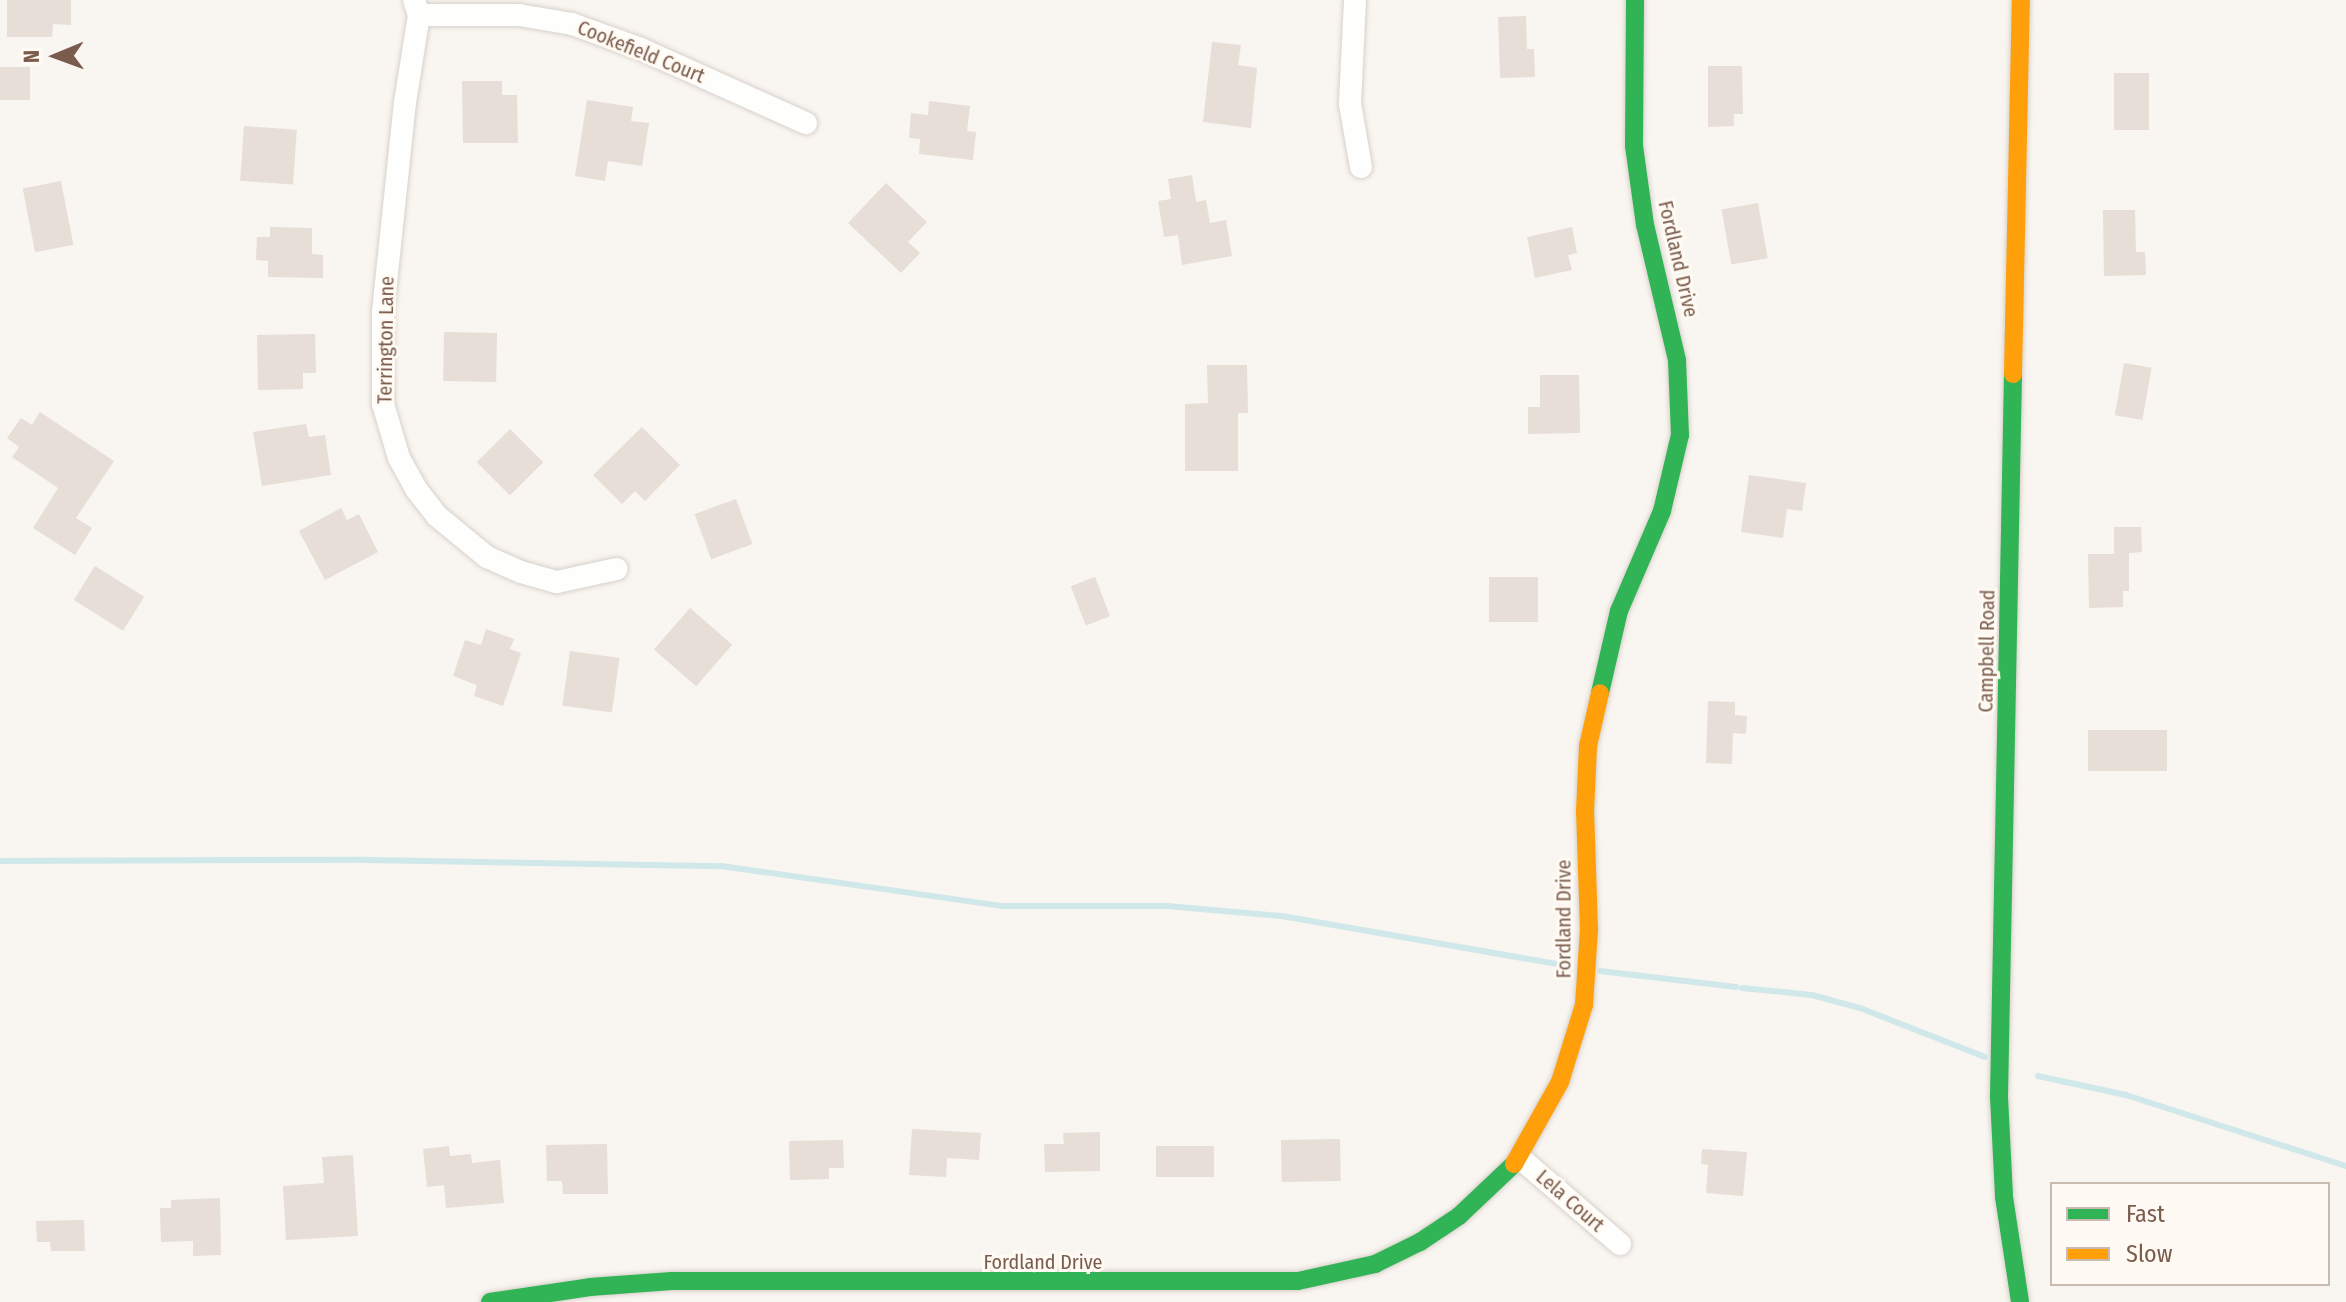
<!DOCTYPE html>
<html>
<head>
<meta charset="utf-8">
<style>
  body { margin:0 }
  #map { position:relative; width:2346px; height:1302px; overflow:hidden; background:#f9f5f0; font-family:"Fira Sans Condensed",sans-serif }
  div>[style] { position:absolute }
  .stream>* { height:6px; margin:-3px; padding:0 3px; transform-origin:3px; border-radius:3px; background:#d0e8ea }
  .building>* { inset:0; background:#e6ded7; transform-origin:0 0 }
  .roads { filter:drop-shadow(0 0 2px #d7d1cb) drop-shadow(0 0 2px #d7d1cb) }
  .street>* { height:22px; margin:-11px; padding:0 11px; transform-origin:11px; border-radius:11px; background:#fefefd }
  .fast>* { height:18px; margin:-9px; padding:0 9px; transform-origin:9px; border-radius:9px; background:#30b455 }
  .slow>* { height:18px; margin:-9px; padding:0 9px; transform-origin:9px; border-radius:9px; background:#ff9f0a }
  span { translate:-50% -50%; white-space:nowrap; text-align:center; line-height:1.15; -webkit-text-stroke:6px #fffaf3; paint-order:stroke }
  .street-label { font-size:20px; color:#7a5c4d }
  .legend { position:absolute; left:2050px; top:1182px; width:280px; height:104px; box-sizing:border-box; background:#fffaf3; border:2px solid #cabbb1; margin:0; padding:10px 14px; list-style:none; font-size:24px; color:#7a5c4d }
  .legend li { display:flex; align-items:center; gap:16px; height:40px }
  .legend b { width:40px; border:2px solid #cabbb1 }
  .north { position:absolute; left:16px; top:16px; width:80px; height:80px; -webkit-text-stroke:6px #fffaf3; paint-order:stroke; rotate:269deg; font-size:22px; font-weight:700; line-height:32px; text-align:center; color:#7a5c4d }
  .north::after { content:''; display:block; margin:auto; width:28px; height:36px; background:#7a5c4d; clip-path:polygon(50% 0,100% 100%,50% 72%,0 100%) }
</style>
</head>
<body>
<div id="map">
  <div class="stream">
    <i style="left:0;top:861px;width:367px;rotate:-0.2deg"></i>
    <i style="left:367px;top:860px;width:354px;rotate:1deg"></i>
    <i style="left:721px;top:866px;width:283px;rotate:8.1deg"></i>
    <i style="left:1001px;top:906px;width:166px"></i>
    <i style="left:1167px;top:906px;width:115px;rotate:5deg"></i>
    <i style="left:1282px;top:916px;width:285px;rotate:9.9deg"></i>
    <i style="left:1600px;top:971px;width:137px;rotate:6.7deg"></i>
    <i style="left:1742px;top:988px;width:70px;rotate:5.7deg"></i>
    <i style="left:1812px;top:995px;width:50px;rotate:15.2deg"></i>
    <i style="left:1860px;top:1008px;width:134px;rotate:21.4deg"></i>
    <i style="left:2038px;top:1076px;width:90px;rotate:12.2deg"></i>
    <i style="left:2126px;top:1095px;width:231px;rotate:17.9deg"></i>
  </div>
  <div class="building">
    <i style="clip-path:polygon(7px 0,71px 0,71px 25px,53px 24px,52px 37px,7px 37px)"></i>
    <i style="clip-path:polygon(1526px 16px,1527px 49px,1534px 49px,1535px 77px,1500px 78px,1498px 17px)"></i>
    <i style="clip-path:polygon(1212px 42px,1241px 45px,1238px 65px,1257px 68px,1251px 128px,1203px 122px)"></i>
    <i style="clip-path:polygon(1708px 66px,1742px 66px,1743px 114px,1734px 114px,1734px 126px,1708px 127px)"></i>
    <i style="left:0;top:67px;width:30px;height:33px"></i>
    <i style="left:2114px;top:73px;width:35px;height:57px"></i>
    <i style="clip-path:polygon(462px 81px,502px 81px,502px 95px,517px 95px,518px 143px,463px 143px)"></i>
    <i style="clip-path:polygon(587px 100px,633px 107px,631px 121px,649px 123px,642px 166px,608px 161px,605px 181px,575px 176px)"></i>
    <i style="clip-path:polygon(929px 101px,970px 106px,967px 131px,976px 132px,973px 160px,919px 154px,920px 139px,909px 138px,911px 113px,928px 115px)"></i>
    <i style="left:244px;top:126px;width:53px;height:55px;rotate:4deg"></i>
    <i style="clip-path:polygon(1192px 175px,1196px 202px,1206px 200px,1210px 223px,1226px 220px,1232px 256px,1182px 265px,1178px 235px,1164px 237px,1158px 201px,1171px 199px,1168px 179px)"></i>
    <i style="left:61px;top:181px;width:65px;height:39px;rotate:79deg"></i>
    <i style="clip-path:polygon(886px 183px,927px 222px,908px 242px,920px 253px,901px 273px,848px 223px)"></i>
    <i style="left:1758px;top:203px;width:56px;height:37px;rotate:80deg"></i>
    <i style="clip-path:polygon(2103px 210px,2135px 210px,2136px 252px,2145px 252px,2146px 275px,2104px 276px)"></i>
    <i style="clip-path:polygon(270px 227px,312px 228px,312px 254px,323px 255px,323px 278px,268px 277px,268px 261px,256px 260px,257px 237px,270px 237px)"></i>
    <i style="clip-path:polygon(1572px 227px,1577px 253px,1568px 255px,1572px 270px,1535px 278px,1527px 237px)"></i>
    <i style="left:497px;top:333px;width:49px;height:53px;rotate:91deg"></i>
    <i style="clip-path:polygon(315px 334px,316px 373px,303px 373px,303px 389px,258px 390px,257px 335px)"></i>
    <i style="left:2124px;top:363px;width:28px;height:53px;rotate:10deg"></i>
    <i style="clip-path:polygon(1207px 365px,1247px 365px,1248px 413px,1238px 413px,1238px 471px,1185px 471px,1185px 404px,1208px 403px)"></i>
    <i style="clip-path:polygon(1540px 375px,1579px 375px,1580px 433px,1528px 434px,1528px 407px,1540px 407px)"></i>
    <i style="clip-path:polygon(40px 412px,114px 461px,76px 518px,92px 528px,75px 555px,33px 528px,58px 488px,12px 457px,19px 447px,7px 438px,21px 418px,32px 425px)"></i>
    <i style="clip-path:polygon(306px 424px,309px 437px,325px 435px,331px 475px,262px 486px,253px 432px)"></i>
    <i style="clip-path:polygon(642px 427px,680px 465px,645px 501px,635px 491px,622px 504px,593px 475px)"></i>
    <i style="left:510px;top:429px;width:47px;height:47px;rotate:45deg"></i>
    <i style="clip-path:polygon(1749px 475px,1806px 483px,1802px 511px,1787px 509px,1783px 538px,1741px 532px)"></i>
    <i style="left:736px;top:499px;width:48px;height:44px;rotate:70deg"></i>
    <i style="clip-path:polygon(341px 508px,347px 520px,359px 514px,378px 552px,325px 580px,299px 531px)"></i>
    <i style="clip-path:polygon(2114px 527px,2141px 527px,2142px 552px,2129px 553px,2129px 591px,2123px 591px,2123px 607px,2089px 608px,2088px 554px,2114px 554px)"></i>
    <i style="left:95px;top:566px;width:58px;height:40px;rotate:32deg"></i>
    <i style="left:1095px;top:577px;width:42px;height:26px;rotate:69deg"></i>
    <i style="left:1489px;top:577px;width:49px;height:45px"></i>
    <i style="left:690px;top:608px;width:56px;height:55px;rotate:41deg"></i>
    <i style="clip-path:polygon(486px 629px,514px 639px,510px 649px,521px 653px,503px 706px,474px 696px,477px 685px,453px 676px,465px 640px,481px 645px)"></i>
    <i style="left:570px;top:651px;width:50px;height:55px;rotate:8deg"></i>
    <i style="clip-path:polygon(1708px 701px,1735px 702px,1735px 715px,1747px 716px,1746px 734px,1733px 733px,1732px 764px,1706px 763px)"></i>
    <i style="left:2167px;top:730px;width:41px;height:79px;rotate:90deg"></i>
    <i style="clip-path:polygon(912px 1129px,981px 1133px,979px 1160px,947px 1158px,946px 1177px,909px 1175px)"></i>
    <i style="clip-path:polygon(1100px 1132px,1100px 1171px,1045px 1172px,1044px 1144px,1064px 1144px,1063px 1133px)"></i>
    <i style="left:1340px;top:1139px;width:42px;height:59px;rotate:89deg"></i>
    <i style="clip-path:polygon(843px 1140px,844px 1168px,829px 1168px,829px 1179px,790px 1180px,789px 1141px)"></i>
    <i style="clip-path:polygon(607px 1144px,608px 1194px,563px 1194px,562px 1181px,547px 1181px,546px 1145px)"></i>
    <i style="clip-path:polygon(449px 1146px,450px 1156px,471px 1154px,472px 1163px,500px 1160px,504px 1203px,446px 1208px,444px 1185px,427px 1187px,423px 1149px)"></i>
    <i style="left:1214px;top:1146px;width:31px;height:58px;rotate:90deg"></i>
    <i style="clip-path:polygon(1702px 1149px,1747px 1152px,1743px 1196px,1706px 1193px,1708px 1165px,1701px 1164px)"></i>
    <i style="clip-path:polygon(353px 1155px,358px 1236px,286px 1240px,283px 1186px,324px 1183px,322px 1157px)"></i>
    <i style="clip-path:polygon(220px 1198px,221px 1255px,193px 1256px,193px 1241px,161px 1242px,160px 1208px,171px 1208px,171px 1200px)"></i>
    <i style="clip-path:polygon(84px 1220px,85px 1251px,51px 1251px,50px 1242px,37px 1242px,36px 1221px)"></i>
  </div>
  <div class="roads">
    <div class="street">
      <i style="left:414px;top:0;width:16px;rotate:72deg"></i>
      <i style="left:419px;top:15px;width:88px;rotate:99.1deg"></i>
      <i style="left:405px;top:102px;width:211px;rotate:96deg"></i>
      <i style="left:383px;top:312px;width:92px;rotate:90deg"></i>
      <i style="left:383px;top:404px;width:56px;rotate:73.5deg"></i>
      <i style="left:399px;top:458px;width:35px;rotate:61deg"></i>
      <i style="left:416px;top:489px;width:34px;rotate:52deg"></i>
      <i style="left:437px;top:516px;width:65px;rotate:39.4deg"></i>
      <i style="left:487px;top:557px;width:37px;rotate:24deg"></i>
      <i style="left:521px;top:572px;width:37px;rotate:16deg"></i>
      <i style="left:557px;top:582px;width:61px;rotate:-12.2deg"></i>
      <i style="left:1355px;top:0;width:104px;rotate:92.8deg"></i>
      <i style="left:1350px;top:104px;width:64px;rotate:80.1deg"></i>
      <i style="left:419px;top:15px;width:100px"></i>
      <i style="left:519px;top:15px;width:54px;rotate:9.6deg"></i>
      <i style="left:572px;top:24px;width:73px;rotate:19.9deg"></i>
      <i style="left:641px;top:49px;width:181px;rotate:24.2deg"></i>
      <i style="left:1520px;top:1158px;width:132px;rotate:40.7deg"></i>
    </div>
    <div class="fast">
      <i style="left:2013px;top:374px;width:723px;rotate:91.11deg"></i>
      <i style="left:1999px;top:1097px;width:100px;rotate:87.1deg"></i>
      <i style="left:2004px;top:1197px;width:106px;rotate:81.3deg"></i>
      <i style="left:1600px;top:693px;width:84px;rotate:-77deg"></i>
      <i style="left:1619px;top:611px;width:109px;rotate:-66.7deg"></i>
      <i style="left:1662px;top:511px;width:78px;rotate:-76.7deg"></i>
      <i style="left:1680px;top:435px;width:75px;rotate:-92.3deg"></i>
      <i style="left:1677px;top:360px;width:139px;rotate:-103.3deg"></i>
      <i style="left:1645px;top:225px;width:80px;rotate:-97.9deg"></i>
      <i style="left:1634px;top:146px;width:146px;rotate:-89.6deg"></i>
      <i style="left:490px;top:1302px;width:101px;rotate:-8.5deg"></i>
      <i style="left:590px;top:1287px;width:82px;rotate:-4.2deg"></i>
      <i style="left:672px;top:1281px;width:626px"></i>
      <i style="left:1298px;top:1281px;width:79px;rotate:-12.4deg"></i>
      <i style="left:1375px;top:1264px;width:50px;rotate:-26.1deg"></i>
      <i style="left:1420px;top:1242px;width:47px;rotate:-33.7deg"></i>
      <i style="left:1459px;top:1216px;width:76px;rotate:-43.4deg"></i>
    </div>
    <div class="slow">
      <i style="left:2013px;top:374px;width:374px;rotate:-88.8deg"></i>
      <i style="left:1514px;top:1164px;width:94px;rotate:-60.7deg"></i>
      <i style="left:1560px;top:1082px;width:81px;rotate:-72.7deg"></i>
      <i style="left:1584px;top:1005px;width:75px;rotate:-86.2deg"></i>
      <i style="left:1589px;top:930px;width:118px;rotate:-91.9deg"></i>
      <i style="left:1585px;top:812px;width:66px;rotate:-87.4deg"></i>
      <i style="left:1588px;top:746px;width:54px;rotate:-77.2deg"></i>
    </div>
  </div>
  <div class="street-label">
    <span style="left:641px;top:52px;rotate:22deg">Cookefield Court</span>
    <span style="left:1678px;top:259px;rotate:77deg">Fordland Drive</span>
    <span style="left:386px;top:340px;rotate:-89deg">Terrington Lane</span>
    <span style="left:1987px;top:651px;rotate:-89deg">Campbell Road</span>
    <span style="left:1564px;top:919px;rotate:-90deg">Fordland Drive</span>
    <span style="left:1570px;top:1201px;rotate:41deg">Lela Court</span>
    <span style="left:1043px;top:1262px">Fordland Drive</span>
  </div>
  <ul class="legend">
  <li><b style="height:10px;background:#30b455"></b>Fast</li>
  <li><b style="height:10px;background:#ff9f0a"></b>Slow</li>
  </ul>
  <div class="north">N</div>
</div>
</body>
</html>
